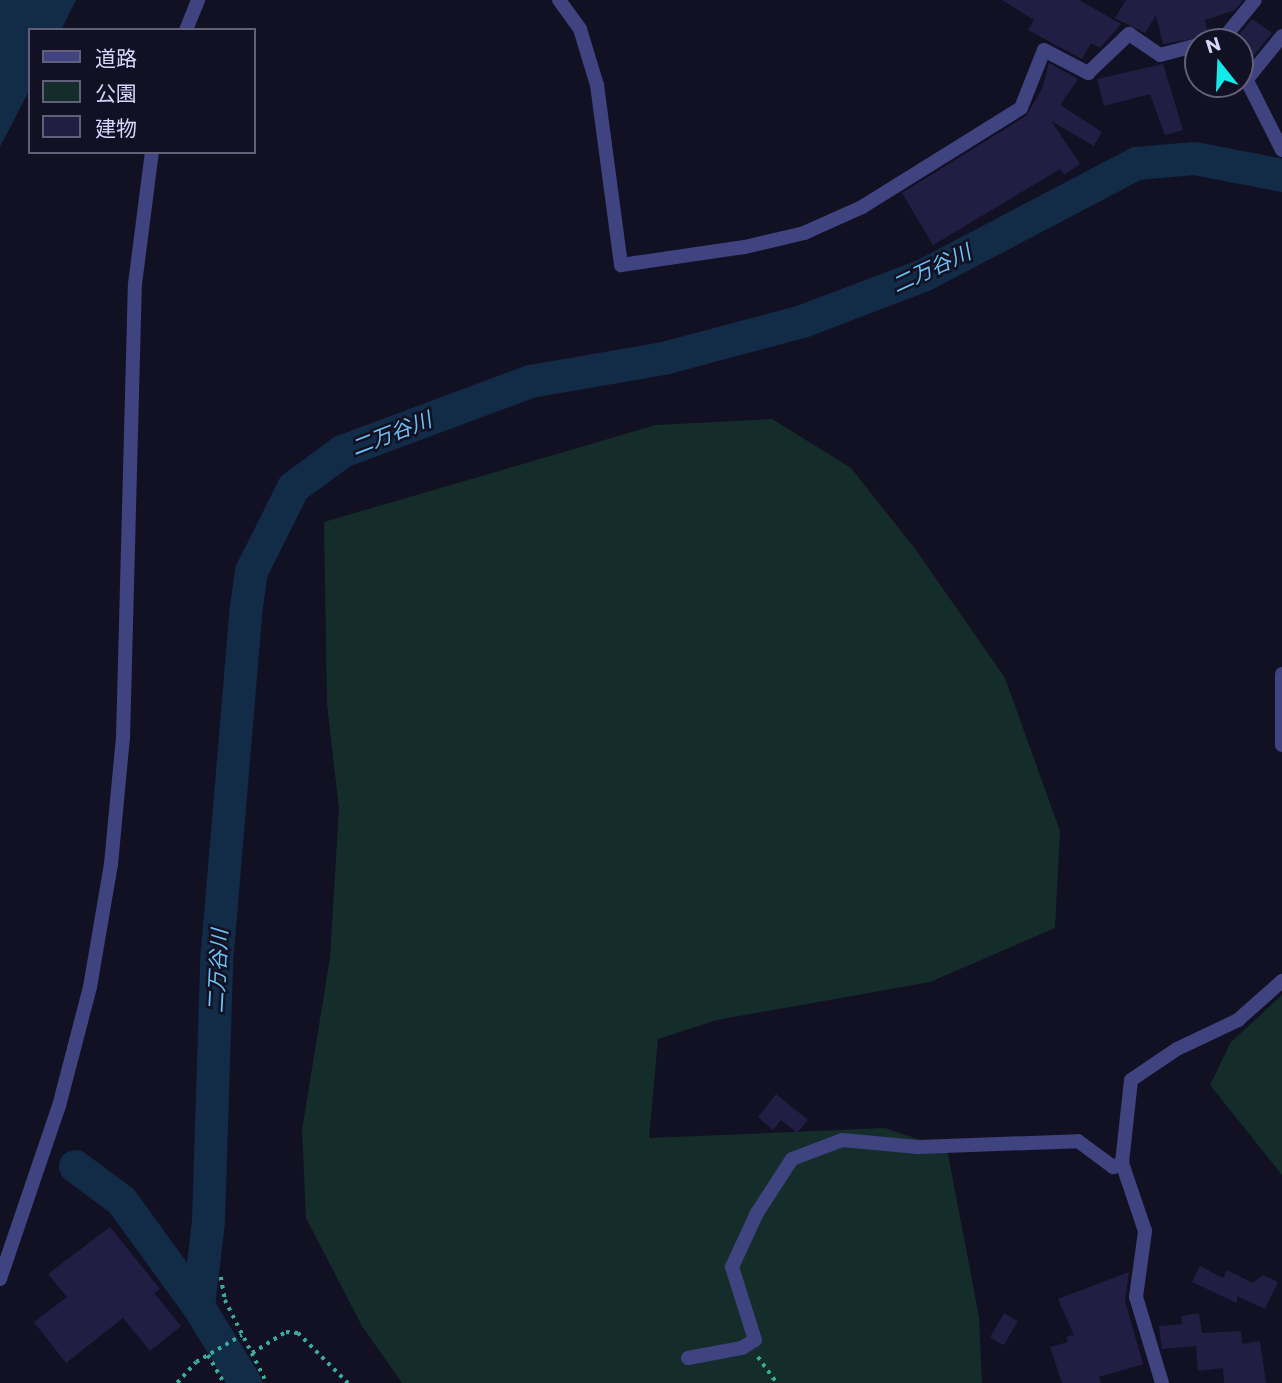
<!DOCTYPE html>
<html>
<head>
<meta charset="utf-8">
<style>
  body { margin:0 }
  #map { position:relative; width:1282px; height:1383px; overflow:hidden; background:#121023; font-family:Commissioner,"Noto Sans JP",sans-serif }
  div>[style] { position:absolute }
  .green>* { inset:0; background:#142d2a }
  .water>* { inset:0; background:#122b46 }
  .river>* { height:33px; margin:-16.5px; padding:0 16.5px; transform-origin:16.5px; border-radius:16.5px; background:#122b46 }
  .building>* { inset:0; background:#221e43; transform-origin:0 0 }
  .path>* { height:3.5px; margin-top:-1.75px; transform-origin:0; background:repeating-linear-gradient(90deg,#39ad9a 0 3.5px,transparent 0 8.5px) }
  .street>* { height:14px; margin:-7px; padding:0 7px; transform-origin:7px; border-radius:7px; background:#3f437f }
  span { translate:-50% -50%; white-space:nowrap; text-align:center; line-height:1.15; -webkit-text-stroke:5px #121023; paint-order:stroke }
  .water-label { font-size:21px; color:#6cc2f3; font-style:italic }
  .legend { position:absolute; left:28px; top:28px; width:228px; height:126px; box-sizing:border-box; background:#121023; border:2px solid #615f7a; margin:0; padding:9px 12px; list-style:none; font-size:21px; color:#d7d6fc }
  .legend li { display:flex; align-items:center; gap:14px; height:35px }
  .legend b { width:35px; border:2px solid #615f7a }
  .north { position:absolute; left:1184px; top:28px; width:70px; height:70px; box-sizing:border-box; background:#121023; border:2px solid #615f7a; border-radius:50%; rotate:342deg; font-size:19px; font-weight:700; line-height:28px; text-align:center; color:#d7d6fc }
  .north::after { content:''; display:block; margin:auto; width:24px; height:32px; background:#13ebeb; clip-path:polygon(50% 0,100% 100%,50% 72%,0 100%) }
</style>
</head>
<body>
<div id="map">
  <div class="green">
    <i style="clip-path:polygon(772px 419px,851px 468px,916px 550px,1005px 678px,1060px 831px,1055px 928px,930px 982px,717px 1020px,658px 1039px,649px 1138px,885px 1128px,947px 1149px,979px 1317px,982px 1383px,402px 1383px,362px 1326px,306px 1218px,302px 1130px,330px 958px,339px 809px,327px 704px,324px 522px,656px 425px)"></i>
    <i style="clip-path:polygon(1282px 995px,1282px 1175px,1210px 1085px,1231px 1042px)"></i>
  </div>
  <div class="water">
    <i style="clip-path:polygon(0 0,76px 0,61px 30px,30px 30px,30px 89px,0 147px)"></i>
  </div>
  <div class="river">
    <i style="left:75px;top:1166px;width:57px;rotate:36.5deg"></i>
    <i style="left:121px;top:1200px;width:131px;rotate:54deg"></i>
    <i style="left:198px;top:1306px;width:90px;rotate:58.6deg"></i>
    <i style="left:198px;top:1306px;width:86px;rotate:-83.3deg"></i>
    <i style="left:208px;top:1221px;width:259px;rotate:-88.2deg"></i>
    <i style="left:216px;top:962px;width:350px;rotate:-85.2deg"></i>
    <i style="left:245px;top:613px;width:42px;rotate:-81.9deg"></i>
    <i style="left:251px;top:571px;width:94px;rotate:-63.4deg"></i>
    <i style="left:293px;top:487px;width:61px;rotate:-36.3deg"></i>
    <i style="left:342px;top:451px;width:201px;rotate:-20.4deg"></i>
    <i style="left:530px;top:381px;width:135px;rotate:-9.8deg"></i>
    <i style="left:663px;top:358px;width:144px;rotate:-14.9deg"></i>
    <i style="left:802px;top:321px;width:129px;rotate:-20.8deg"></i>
    <i style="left:923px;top:275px;width:241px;rotate:-27.7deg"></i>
    <i style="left:1136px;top:163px;width:58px;rotate:-4.9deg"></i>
    <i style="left:1194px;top:158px;width:90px;rotate:10.9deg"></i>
  </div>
  <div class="building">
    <i style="clip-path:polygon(1002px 0,1079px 0,1121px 24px,1100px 48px,1091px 43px,1082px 59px,1028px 30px,1034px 20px)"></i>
    <i style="clip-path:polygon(1126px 0,1243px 0,1235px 10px,1205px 20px,1208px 33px,1203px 37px,1163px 44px,1156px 15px,1145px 33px,1115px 18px)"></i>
    <i style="clip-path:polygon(1252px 19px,1272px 33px,1251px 59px,1240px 51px,1240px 42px,1233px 42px)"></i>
    <i style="clip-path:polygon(1049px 63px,1078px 79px,1060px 105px,1102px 132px,1094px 146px,1051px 121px,1080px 164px,1064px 175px,1060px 169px,933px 245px,902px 193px,1026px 116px,1042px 89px)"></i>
    <i style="clip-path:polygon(1163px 64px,1183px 130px,1165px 135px,1150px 94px,1104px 106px,1097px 79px)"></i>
    <i style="clip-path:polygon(776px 1094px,808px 1120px,797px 1133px,781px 1120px,773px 1130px,758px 1117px)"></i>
    <i style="clip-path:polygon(110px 1227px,160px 1289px,154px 1293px,181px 1326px,150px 1351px,123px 1318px,66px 1363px,34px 1322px,67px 1297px,48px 1274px)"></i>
    <i style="clip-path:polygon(1200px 1266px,1223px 1278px,1227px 1270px,1253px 1283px,1263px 1275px,1278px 1282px,1265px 1309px,1237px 1296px,1237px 1303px,1192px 1282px)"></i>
    <i style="clip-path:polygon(1129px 1272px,1125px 1301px,1143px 1364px,1099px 1377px,1101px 1383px,1062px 1383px,1050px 1347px,1068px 1342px,1066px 1337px,1074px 1335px,1058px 1299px)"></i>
    <i style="left:1004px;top:1313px;width:16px;height:28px;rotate:30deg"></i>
    <i style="clip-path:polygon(1199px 1313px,1202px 1333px,1241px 1331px,1242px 1344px,1260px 1341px,1266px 1383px,1224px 1383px,1223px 1368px,1198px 1371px,1196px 1346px,1162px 1349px,1159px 1326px,1182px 1324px,1181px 1316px)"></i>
  </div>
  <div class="path">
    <i style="left:221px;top:1277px;width:23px;rotate:80deg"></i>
    <i style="left:225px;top:1300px;width:93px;rotate:63.2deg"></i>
    <i style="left:252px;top:1353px;width:40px;rotate:-32deg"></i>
    <i style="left:286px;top:1332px;width:12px;rotate:5deg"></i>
    <i style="left:298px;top:1333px;width:71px;rotate:45deg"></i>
    <i style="left:208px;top:1355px;width:32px;rotate:60deg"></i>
    <i style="left:758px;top:1357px;width:32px;rotate:54deg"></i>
    <i style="left:177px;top:1383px;width:28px;rotate:-48deg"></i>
    <i style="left:196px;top:1362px;width:53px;rotate:-30.4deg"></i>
  </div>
  <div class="street">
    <i style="left:559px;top:0;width:36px;rotate:54deg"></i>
    <i style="left:580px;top:29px;width:59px;rotate:73.1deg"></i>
    <i style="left:597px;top:85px;width:182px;rotate:82.4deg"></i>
    <i style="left:621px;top:265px;width:125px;rotate:-8.3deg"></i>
    <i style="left:745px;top:247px;width:61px;rotate:-13.3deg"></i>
    <i style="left:804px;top:233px;width:64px;rotate:-24.1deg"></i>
    <i style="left:862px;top:207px;width:187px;rotate:-31.9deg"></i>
    <i style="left:1021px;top:108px;width:62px;rotate:-68.4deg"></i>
    <i style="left:1044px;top:50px;width:50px;rotate:27.6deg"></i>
    <i style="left:1088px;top:73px;width:57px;rotate:-43.6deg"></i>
    <i style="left:1129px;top:34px;width:37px;rotate:34deg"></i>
    <i style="left:1160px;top:55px;width:39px;rotate:-15deg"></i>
    <i style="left:186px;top:30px;width:32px;rotate:-68deg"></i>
    <i style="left:1211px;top:42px;width:12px;rotate:-14deg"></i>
    <i style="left:1223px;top:39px;width:50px;rotate:-50.6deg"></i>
    <i style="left:1240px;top:67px;width:93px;rotate:63.2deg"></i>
    <i style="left:1247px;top:79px;width:55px;rotate:-50.9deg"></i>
    <i style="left:1282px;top:674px;width:71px;rotate:90deg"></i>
    <i style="left:0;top:1279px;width:183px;rotate:-71.2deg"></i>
    <i style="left:59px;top:1106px;width:123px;rotate:-75.4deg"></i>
    <i style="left:90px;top:987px;width:125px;rotate:-80.3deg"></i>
    <i style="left:111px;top:864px;width:127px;rotate:-84.6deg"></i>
    <i style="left:123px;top:738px;width:454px;rotate:-88.5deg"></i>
    <i style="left:135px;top:284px;width:133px;rotate:-82.7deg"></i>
    <i style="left:688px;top:1358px;width:55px;rotate:-10.5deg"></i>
    <i style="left:742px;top:1348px;width:15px;rotate:-32deg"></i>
    <i style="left:755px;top:1340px;width:77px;rotate:-107.5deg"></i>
    <i style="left:732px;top:1267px;width:60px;rotate:-65.2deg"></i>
    <i style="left:757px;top:1213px;width:64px;rotate:-57.1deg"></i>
    <i style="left:792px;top:1159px;width:53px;rotate:-20.8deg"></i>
    <i style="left:842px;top:1140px;width:76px;rotate:5.3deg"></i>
    <i style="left:918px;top:1147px;width:160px;rotate:-2.1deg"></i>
    <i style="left:1078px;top:1141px;width:44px;rotate:36.6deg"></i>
    <i style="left:1113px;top:1167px;width:10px;rotate:-24deg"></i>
    <i style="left:1162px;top:1383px;width:90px;rotate:-106.8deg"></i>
    <i style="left:1136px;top:1297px;width:67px;rotate:-82.2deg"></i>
    <i style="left:1145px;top:1231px;width:72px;rotate:-108.7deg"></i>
    <i style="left:1122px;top:1163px;width:83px;rotate:-83.8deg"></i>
    <i style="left:1131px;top:1080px;width:55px;rotate:-34deg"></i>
    <i style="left:1177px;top:1049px;width:68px;rotate:-25.4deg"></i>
    <i style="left:1238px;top:1020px;width:59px;rotate:-41.6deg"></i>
  </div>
  <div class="water-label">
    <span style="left:931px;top:268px;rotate:-25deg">二万谷川</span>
    <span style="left:391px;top:433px;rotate:-21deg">二万谷川</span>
    <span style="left:217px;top:971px;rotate:-87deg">二万谷川</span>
  </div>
  <ul class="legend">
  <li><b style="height:9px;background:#3f437f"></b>道路</li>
  <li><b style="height:19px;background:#142d2a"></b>公園</li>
  <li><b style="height:19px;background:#221e43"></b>建物</li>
  </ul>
  <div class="north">N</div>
</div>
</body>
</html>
